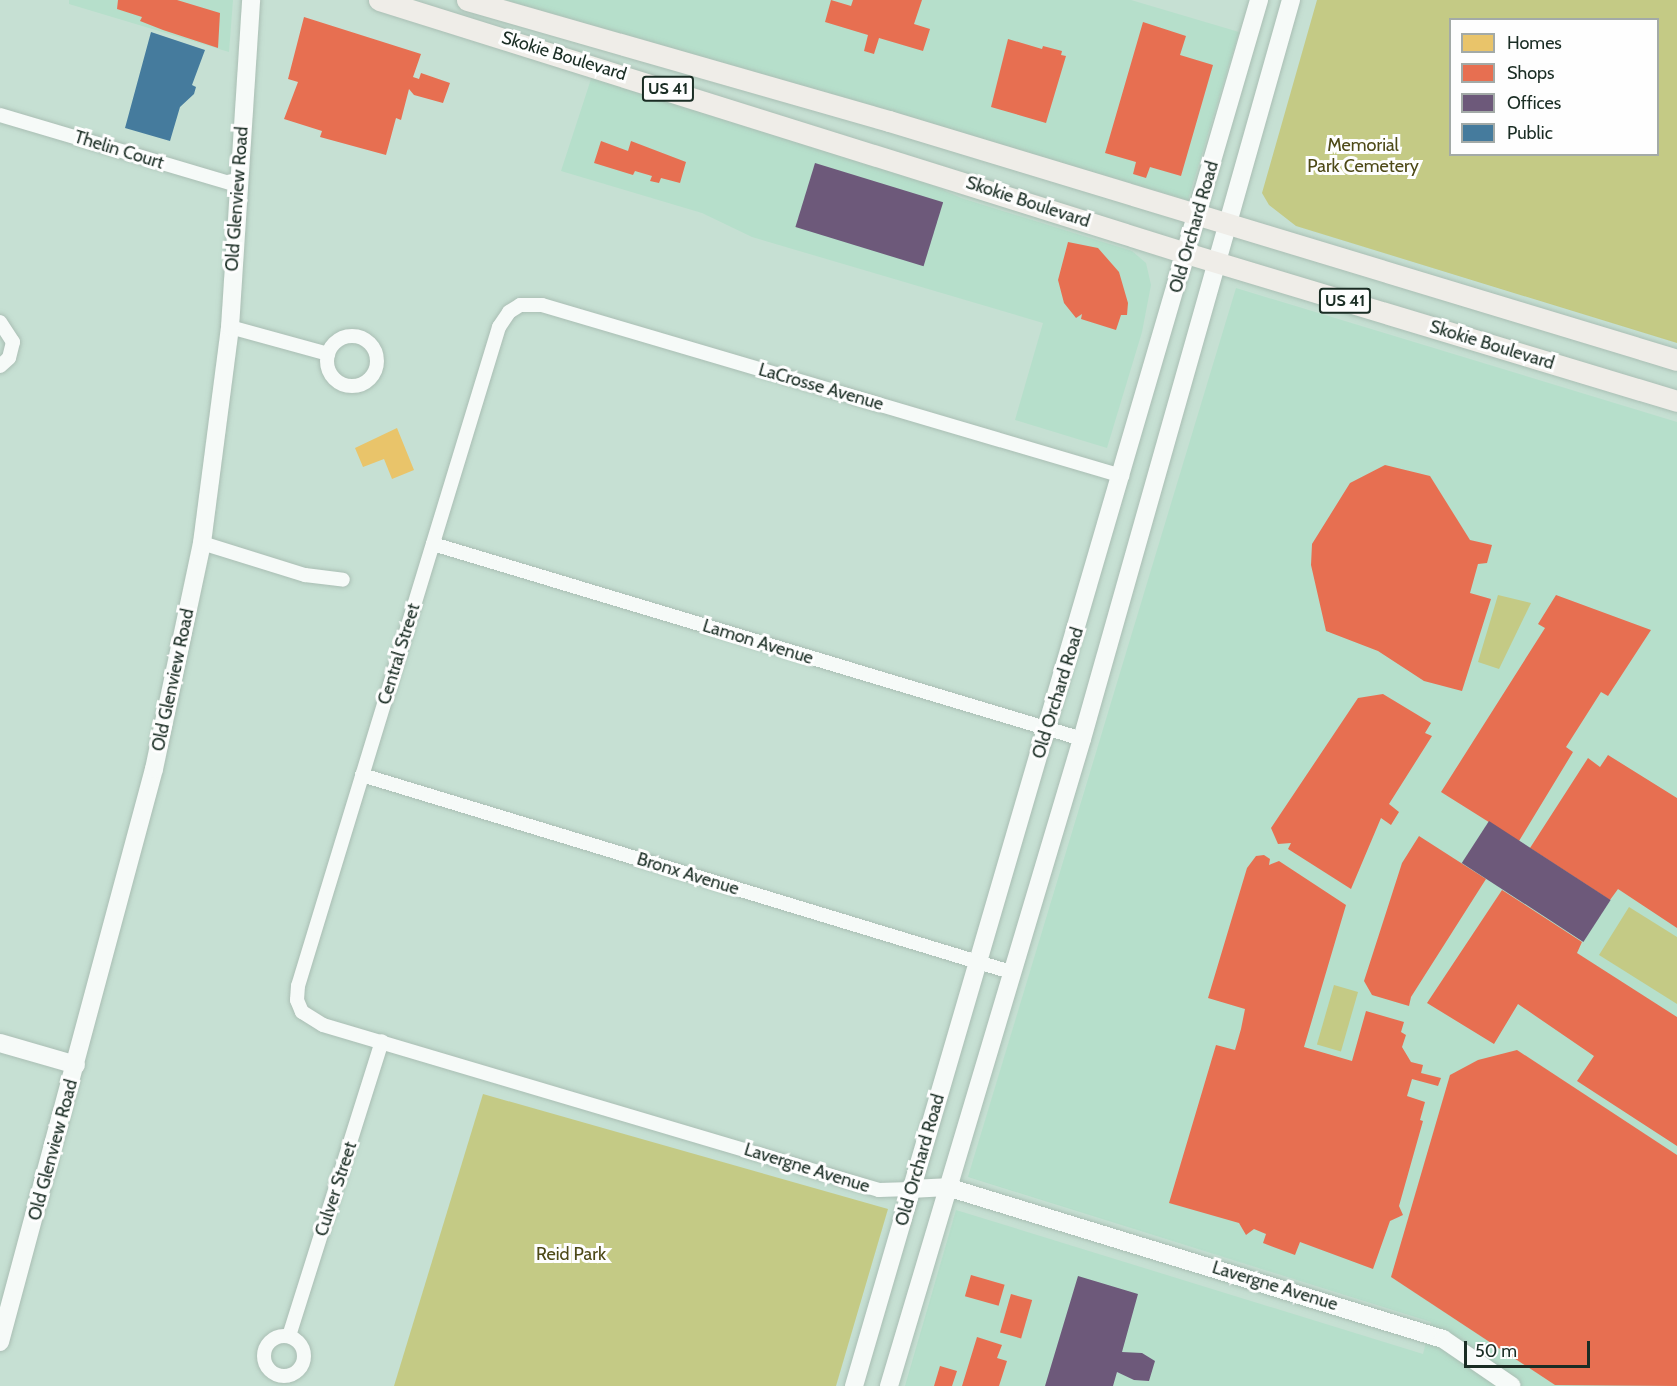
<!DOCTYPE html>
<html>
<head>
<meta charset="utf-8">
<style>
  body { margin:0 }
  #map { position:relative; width:1677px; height:1386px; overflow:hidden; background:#c6e0d3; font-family:Cabin,sans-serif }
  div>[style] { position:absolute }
  .built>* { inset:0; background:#b6dfcb }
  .green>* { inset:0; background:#c4ca85; transform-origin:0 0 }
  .homes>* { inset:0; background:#e9c46a }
  .shops>* { inset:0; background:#e76f51; transform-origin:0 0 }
  .offices>* { inset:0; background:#6d597a; transform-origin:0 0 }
  .public>* { inset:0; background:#457b9d }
  .roads { filter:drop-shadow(0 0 2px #aabeb4) drop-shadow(0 0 2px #aabeb4) }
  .street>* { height:14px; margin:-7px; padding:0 7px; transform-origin:7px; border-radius:7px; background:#f6faf8 }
  .street>.ring { margin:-7px; padding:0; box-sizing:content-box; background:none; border:14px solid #f6faf8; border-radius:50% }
  .secondary>* { height:18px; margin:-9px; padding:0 9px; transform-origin:9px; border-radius:9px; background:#f6faf8 }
  .primary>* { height:21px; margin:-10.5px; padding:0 10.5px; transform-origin:10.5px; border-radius:10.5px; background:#efede8 }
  span { translate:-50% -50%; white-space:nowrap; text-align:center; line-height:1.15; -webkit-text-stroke:6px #fefefe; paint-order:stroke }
  .shield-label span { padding:2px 4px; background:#fefefe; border:2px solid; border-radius:4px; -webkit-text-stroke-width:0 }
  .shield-label { font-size:16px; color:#1a2d24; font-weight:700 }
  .street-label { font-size:18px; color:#1a2d24 }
  .park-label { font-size:18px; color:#4d4917 }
  .legend { position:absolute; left:1449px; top:18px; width:210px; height:138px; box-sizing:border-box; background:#fefefe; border:2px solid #a3aaa7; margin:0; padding:8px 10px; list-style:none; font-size:18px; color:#1a2d24 }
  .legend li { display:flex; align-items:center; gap:12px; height:30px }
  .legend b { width:30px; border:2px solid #a3aaa7 }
  .scale { position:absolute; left:1464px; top:1341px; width:126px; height:27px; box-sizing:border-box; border:3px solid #1a2d24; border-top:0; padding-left:8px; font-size:18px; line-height:21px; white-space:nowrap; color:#1a2d24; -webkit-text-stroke:4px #fefefe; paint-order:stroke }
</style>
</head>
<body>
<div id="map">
  <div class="built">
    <i style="clip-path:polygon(69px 0,233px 0,229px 52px,69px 4px)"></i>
    <i style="clip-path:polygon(506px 0,1131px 0,1239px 32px,1188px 200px)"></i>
    <i style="clip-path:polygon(592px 76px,921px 180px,961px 198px,1132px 251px,1146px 263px,1151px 285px,1142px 332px,1107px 448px,1015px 420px,1043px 323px,752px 237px,702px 213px,561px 171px)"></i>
    <i style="clip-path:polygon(1236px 288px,1677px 422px,1677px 1386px,905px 1386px,956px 1210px,1423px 1354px,1431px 1322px,968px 1177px)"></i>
  </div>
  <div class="green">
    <i style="clip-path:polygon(evenodd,1317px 0,1677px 0,1677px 343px,1296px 226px,1269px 205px,1262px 193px,1317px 0,1450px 20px,1658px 20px,1658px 154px,1450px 154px,1450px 20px)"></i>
    <i style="clip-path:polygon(1498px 595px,1531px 603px,1499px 669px,1478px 662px)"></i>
    <i style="clip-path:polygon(1629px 907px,1677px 937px,1677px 1004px,1599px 955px)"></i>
    <i style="left:1334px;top:985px;width:25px;height:62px;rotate:16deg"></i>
    <i style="clip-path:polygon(483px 1094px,888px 1209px,836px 1386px,394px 1386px)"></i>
  </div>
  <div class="homes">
    <i style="clip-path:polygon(397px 428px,414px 470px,392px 479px,384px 459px,363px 467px,355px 448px)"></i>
  </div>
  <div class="shops">
    <i style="clip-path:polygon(118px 0,177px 0,220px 13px,218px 48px,163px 30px,140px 21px,142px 17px,117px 9px)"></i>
    <i style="clip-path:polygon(831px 0,851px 6px,853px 0,922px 0,914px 24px,930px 29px,923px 51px,879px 38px,874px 54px,864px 51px,868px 35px,825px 22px)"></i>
    <i style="clip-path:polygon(304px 17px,421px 54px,413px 77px,419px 79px,421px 73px,450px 83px,443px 103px,414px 95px,409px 89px,401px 120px,396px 118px,386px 155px,320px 137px,322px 131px,284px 119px,298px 82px,288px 79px)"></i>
    <i style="clip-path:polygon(1143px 22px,1186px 36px,1180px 55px,1213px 65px,1181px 176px,1150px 167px,1146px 178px,1133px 174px,1136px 162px,1105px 153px)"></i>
    <i style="clip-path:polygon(1008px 39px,1042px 49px,1043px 46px,1062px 51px,1061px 55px,1066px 56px,1046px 123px,991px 107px)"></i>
    <i style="clip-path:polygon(601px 141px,628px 151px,631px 141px,686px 162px,680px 183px,661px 178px,659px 183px,650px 181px,652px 176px,635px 171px,633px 175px,594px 163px)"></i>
    <i style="clip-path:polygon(1068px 242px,1098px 248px,1119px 272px,1128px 303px,1127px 315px,1121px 315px,1116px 330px,1081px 319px,1082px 314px,1076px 318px,1064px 303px,1058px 280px)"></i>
    <i style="clip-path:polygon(1385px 465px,1430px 476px,1470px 540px,1492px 545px,1487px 563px,1478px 564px,1470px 593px,1491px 599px,1462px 691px,1424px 681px,1378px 651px,1326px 631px,1311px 565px,1312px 544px,1350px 483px)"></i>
    <i style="clip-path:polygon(1556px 595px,1651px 630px,1608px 696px,1601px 692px,1566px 747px,1573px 752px,1519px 841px,1441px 792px,1545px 628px,1538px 624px)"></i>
    <i style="clip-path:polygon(1383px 694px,1431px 723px,1425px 733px,1432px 736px,1389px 804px,1399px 812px,1391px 825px,1381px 818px,1351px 889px,1288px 849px,1291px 843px,1278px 844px,1271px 828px,1358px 698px)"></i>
    <i style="clip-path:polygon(1608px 755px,1677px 798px,1677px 928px,1618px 889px,1610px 900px,1530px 848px,1588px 758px,1600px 767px)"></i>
    <i style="clip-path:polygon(1419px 836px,1486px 879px,1411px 997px,1409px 1006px,1372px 995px,1364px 981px,1402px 863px)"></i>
    <i style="clip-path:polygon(1264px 855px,1270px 859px,1269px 865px,1279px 861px,1346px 905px,1304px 1047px,1352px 1061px,1366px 1011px,1404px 1022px,1401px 1032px,1406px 1035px,1402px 1047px,1411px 1062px,1423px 1065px,1421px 1073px,1441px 1078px,1438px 1086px,1412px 1079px,1407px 1096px,1425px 1102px,1420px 1120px,1423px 1121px,1399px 1206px,1403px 1215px,1390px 1221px,1373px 1269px,1300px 1242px,1295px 1255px,1263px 1243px,1266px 1234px,1254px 1229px,1246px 1235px,1239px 1223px,1169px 1203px,1216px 1045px,1235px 1050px,1241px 1029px,1245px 1009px,1208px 998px,1247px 868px,1256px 856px)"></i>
    <i style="clip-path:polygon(1502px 890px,1582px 942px,1577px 953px,1677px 1017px,1677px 1146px,1577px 1081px,1594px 1056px,1518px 1004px,1494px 1044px,1427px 1003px)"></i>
    <i style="clip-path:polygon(1517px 1050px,1677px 1155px,1677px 1386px,1555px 1385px,1391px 1277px,1450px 1075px,1478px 1060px)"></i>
    <i style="left:971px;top:1275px;width:35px;height:22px;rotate:16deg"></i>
    <i style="left:1011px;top:1294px;width:22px;height:40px;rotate:16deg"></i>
    <i style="clip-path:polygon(977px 1337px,1002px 1345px,997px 1358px,1007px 1361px,999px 1386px,962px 1386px)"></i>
    <i style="clip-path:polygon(940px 1366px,957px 1371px,952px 1386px,934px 1386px)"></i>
  </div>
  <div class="offices">
    <i style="left:815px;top:163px;width:134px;height:67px;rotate:17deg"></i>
    <i style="left:1489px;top:821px;width:145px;height:50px;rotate:33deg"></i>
    <i style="clip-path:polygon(1078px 1276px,1138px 1294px,1122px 1352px,1142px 1353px,1155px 1361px,1149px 1381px,1134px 1380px,1117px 1372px,1113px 1386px,1045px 1386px)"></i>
  </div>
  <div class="public">
    <i style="clip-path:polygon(151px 32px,205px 50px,192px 85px,196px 87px,194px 94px,180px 107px,170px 141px,125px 128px)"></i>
  </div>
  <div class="roads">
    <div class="street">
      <i style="left:0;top:115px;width:247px;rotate:16.5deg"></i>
      <i style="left:0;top:322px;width:24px;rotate:57deg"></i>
      <i style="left:13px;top:342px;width:16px;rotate:104deg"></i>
      <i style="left:9px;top:358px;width:12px;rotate:138deg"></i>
      <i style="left:230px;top:327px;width:102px;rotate:15.4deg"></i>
      <i class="ring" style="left:327px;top:336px;width:36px;height:36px"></i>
      <i style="left:202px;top:543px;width:108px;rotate:17.3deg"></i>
      <i style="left:305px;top:575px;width:38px;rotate:7deg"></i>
      <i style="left:433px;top:544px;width:678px;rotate:16.72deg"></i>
      <i style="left:362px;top:775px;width:681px;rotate:16.89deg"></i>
      <i style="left:911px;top:1189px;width:32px;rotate:178deg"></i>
      <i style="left:879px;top:1190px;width:580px;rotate:-163.47deg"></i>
      <i style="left:323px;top:1025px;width:25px;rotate:-148deg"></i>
      <i style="left:302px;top:1012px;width:13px;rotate:-113deg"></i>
      <i style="left:297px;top:1000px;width:14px;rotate:-86deg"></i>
      <i style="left:298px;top:986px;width:689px;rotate:-73.04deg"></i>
      <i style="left:499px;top:327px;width:18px;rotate:-56deg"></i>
      <i style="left:509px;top:312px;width:13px;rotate:-32deg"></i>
      <i style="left:520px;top:305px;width:22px"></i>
      <i style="left:542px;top:305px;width:605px;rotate:16.43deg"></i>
      <i style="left:289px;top:1336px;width:309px;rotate:-72.5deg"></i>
      <i class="ring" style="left:264px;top:1336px;width:26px;height:26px"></i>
    </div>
    <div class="secondary">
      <i style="left:0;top:1043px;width:79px;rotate:16.1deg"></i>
      <i style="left:911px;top:1189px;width:36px;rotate:-3deg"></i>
      <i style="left:947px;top:1187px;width:519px;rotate:17.04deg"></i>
      <i style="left:1443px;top:1339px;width:83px;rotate:34.3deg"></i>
      <i style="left:0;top:1342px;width:593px;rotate:-74.96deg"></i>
      <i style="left:154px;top:769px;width:231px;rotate:-78deg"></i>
      <i style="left:202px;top:543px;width:218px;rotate:-82.6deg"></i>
      <i style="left:230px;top:327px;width:328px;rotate:-86.3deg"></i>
      <i style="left:854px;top:1386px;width:1444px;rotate:-73.71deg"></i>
      <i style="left:889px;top:1386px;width:675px;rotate:-73.39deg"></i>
      <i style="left:1082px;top:739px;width:768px;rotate:-74.21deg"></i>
    </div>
    <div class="primary">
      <i style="left:379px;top:0;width:846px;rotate:17.41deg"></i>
      <i style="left:1186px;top:253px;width:513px;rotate:16.77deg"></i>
      <i style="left:467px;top:0;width:439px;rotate:16deg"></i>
      <i style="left:889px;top:121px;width:823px;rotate:16.87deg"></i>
    </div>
  </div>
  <div class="shield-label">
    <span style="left:668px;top:89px">US 41</span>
    <span style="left:1345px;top:301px">US 41</span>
  </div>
  <div class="street-label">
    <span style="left:564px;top:56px;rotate:17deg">Skokie Boulevard</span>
    <span style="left:119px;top:150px;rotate:17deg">Thelin Court</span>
    <span style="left:237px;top:199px;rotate:-86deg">Old Glenview Road</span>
    <span style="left:1028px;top:202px;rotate:18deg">Skokie Boulevard</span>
    <span style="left:1194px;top:227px;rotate:-74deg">Old Orchard Road</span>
    <span style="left:1492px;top:345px;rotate:17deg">Skokie Boulevard</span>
    <span style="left:821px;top:387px;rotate:16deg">LaCrosse Avenue</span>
    <span style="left:758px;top:642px;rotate:17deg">Lamon Avenue</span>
    <span style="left:399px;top:654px;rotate:-73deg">Central Street</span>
    <span style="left:173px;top:680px;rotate:-78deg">Old Glenview Road</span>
    <span style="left:1058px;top:693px;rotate:-73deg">Old Orchard Road</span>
    <span style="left:688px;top:874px;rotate:17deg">Bronx Avenue</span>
    <span style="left:53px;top:1150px;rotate:-75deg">Old Glenview Road</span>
    <span style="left:920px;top:1160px;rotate:-74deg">Old Orchard Road</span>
    <span style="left:807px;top:1168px;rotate:17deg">Lavergne Avenue</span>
    <span style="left:336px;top:1189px;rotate:-72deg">Culver Street</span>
    <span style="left:1275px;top:1286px;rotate:17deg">Lavergne Avenue</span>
  </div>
  <div class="park-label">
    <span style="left:1363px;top:156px">Memorial<br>Park Cemetery</span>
    <span style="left:571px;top:1254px">Reid Park</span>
  </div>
  <ul class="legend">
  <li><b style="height:16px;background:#e9c46a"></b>Homes</li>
  <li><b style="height:16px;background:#e76f51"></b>Shops</li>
  <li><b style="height:16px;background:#6d597a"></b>Offices</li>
  <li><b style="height:16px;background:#457b9d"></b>Public</li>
  </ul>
  <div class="scale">50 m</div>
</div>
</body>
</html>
